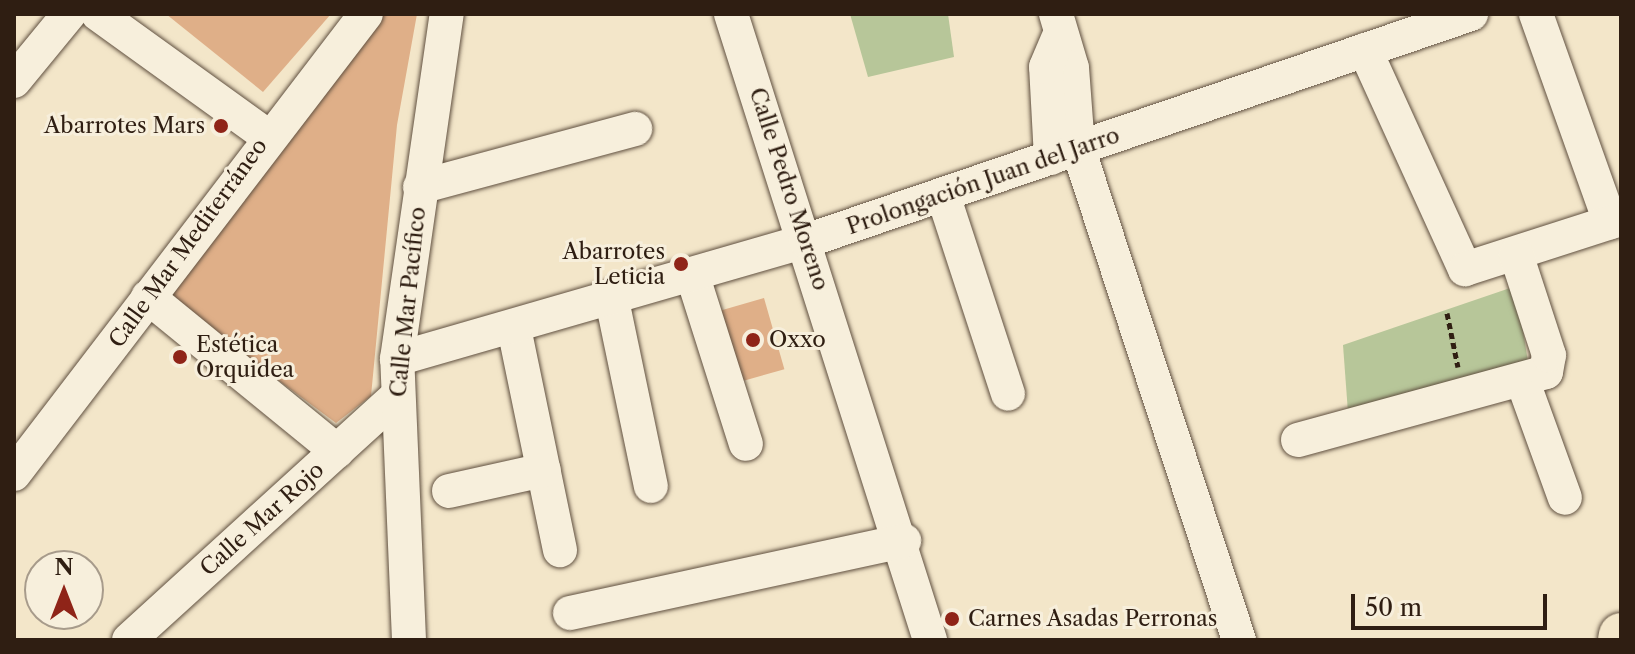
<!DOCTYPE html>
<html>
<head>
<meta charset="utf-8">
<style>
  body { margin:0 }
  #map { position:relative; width:1635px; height:654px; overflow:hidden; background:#f3e6c9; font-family:"Libre Caslon Text",serif }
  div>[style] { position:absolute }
  .green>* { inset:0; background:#b7c699 }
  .building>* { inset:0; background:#dfaf88; transform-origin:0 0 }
  .path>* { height:5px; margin-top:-2.5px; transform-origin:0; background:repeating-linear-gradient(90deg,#2f1e12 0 6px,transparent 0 10px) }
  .roads { filter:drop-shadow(0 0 2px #605040) drop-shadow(0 0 2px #605040) }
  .minor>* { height:34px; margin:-17px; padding:0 17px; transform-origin:17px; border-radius:17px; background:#f7efdc }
  .major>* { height:44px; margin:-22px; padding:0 22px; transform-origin:22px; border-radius:22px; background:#f3e6c9 }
  .dots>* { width:22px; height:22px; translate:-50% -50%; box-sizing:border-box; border:4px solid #f7efdc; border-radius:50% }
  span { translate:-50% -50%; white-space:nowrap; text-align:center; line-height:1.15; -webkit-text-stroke:6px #f7efdc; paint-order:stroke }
  .poi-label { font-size:22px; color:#2f1e12 }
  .right { translate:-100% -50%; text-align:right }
  .left { translate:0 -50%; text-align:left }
  .street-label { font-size:22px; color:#2f1e12 }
  .frame { position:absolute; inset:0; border:16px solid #2f1e12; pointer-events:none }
  .north { position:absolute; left:24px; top:550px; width:80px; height:80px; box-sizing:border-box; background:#f7efdc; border:2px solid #a79b8b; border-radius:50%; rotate:0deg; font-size:22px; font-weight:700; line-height:32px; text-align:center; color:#2f1e12 }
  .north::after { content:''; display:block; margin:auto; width:28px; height:36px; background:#8f2418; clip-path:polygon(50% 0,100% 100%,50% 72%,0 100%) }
  .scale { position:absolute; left:1351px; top:594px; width:196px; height:36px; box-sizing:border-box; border:4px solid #2f1e12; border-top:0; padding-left:10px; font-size:24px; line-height:28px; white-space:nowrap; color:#2f1e12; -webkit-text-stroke:6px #f7efdc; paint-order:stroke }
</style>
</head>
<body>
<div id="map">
  <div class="green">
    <i style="clip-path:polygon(850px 14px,948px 14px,954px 57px,868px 77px)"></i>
    <i style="clip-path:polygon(1516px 286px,1531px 381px,1349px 426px,1343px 345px)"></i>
  </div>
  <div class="building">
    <i style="clip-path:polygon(166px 14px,331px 14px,263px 92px)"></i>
    <i style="clip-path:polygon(385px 14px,417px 14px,397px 125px,371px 396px,336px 423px,163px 295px)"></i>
    <i style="left:764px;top:298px;width:74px;height:45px;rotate:74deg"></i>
  </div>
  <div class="path">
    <i style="left:1447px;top:313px;width:55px;rotate:78.5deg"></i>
  </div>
  <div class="roads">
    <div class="minor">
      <i style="left:98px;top:14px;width:207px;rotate:35.8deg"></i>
      <i style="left:731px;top:14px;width:657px;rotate:72.36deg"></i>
      <i style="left:1056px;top:14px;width:56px;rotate:73.5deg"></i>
      <i style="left:1072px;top:68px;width:80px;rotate:85.7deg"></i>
      <i style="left:1078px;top:148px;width:518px;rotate:71.88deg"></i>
      <i style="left:1536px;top:14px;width:221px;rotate:70.4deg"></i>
      <i style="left:1365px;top:50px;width:241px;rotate:65.5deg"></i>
      <i style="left:1465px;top:269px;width:164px;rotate:-17.8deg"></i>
      <i style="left:14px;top:81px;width:87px;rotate:-50.6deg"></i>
      <i style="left:1051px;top:158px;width:91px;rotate:-93.1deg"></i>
      <i style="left:1046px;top:67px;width:34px;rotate:-67deg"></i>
      <i style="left:420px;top:187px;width:223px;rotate:-15.1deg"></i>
      <i style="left:943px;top:195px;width:209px;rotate:71.9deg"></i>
      <i style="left:693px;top:277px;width:175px;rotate:72.4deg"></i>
      <i style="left:148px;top:297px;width:244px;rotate:39.2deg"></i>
      <i style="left:612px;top:300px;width:190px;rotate:78.2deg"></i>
      <i style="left:514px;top:328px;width:227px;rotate:78.3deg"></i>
      <i style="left:397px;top:359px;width:426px;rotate:-16.1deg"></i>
      <i style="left:806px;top:241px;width:703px;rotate:-18.85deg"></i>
      <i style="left:1523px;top:382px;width:123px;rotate:70.1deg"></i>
      <i style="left:1298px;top:440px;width:257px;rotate:-15.3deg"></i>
      <i style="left:1546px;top:372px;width:17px;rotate:-80deg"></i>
      <i style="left:1549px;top:355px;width:106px;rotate:-108.1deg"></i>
      <i style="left:14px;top:474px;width:579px;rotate:-52.58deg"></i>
      <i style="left:449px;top:491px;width:97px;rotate:-12.5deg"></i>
      <i style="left:570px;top:613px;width:342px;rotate:-12.2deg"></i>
      <i style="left:129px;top:640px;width:361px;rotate:-42.3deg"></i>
      <i style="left:409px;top:640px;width:281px;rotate:-92.4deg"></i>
      <i style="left:397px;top:359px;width:349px;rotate:-81.8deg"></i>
    </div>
    <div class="major">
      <i style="left:1620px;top:640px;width:5px;rotate:-79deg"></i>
    </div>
  </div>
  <div class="dots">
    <i style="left:221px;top:126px;background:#8f2418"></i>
    <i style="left:681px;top:264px;background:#8f2418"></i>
    <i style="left:753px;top:340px;background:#8f2418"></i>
    <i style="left:180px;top:357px;background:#8f2418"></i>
    <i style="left:952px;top:619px;background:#8f2418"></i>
  </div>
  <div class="poi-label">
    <span class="right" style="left:205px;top:126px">Abarrotes Mars</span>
    <span class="right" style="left:665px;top:264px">Abarrotes<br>Leticia</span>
    <span class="left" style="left:769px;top:340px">Oxxo</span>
    <span class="left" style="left:196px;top:357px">Estética<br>Orquidea</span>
    <span class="left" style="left:968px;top:619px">Carnes Asadas Perronas</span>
  </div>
  <div class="street-label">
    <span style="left:983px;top:181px;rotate:-19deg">Prolongación Juan del Jarro</span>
    <span style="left:789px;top:189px;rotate:72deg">Calle Pedro Moreno</span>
    <span style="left:188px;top:243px;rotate:-54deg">Calle Mar Mediterráneo</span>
    <span style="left:408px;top:302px;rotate:-84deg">Calle Mar Pacífico</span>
    <span style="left:262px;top:519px;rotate:-42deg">Calle Mar Rojo</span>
  </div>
  <div class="frame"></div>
  <div class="north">N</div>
  <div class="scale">50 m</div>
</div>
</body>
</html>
